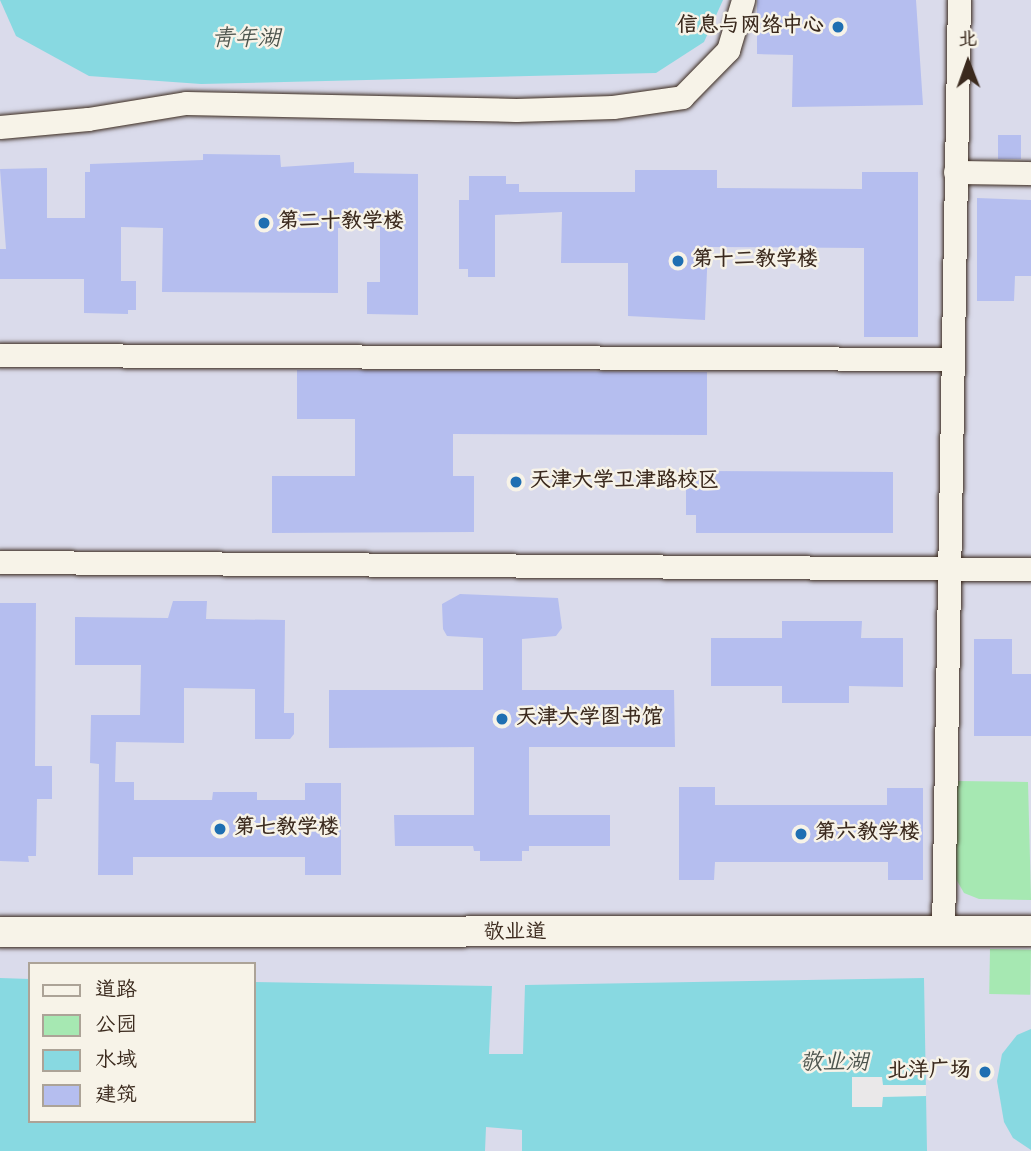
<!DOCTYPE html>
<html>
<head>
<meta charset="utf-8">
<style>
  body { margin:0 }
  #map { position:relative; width:1031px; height:1151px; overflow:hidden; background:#eae8e9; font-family:Dekko,"LXGW WenKai TC",sans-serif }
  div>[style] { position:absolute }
  .built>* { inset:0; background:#dadbeb }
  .green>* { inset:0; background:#a6e8b2; transform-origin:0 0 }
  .water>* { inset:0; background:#88d9e1 }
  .pier>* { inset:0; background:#eae8e9 }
  .building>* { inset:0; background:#b5beef; transform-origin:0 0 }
  .roads { filter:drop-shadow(0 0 2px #3b2a1e) drop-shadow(0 0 2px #3b2a1e) }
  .minor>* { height:23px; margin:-11.5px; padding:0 11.5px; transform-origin:11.5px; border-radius:11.5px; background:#f7f3e8 }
  .tertiary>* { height:30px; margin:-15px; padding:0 15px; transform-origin:15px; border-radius:15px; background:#f7f3e8 }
  .dots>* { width:19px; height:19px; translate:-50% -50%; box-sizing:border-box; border:4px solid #f7f3e8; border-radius:50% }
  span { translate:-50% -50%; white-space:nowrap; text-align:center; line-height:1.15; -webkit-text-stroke:5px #f7f3e8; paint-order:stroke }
  .poi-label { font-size:21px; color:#3b2a1e; font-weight:700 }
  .right { translate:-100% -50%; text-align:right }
  .left { translate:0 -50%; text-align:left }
  .street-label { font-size:21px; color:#3b2a1e }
  .water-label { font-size:23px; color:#4e564f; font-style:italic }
  .legend { position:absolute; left:28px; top:962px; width:228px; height:161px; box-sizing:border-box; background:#f7f3e8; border:2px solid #aca397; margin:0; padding:9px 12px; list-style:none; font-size:21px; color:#3b2a1e }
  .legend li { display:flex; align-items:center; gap:14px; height:35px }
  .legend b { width:35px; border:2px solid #aca397 }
  .north { position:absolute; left:933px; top:28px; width:70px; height:70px; -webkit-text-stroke:5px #f7f3e8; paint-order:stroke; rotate:359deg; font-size:19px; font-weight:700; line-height:28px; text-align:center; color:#3b2a1e }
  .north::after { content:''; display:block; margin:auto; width:24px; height:32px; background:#3b2a1e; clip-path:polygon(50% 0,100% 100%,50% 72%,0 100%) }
</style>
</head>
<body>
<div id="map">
  <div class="built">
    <i style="clip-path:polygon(evenodd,0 0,1031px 0,1031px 1151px,0 1151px,0 0,30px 964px,254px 964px,254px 1121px,30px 1121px,30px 964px)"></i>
  </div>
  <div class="green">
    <i style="clip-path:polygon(957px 781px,1028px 782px,1031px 900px,979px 899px,964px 893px,956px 879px)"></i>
    <i style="left:990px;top:949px;width:41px;height:45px;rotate:1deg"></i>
  </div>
  <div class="water">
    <i style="clip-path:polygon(0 0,723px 0,704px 42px,656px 73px,201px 84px,89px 76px,16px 36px)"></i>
    <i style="clip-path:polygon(0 978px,30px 979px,30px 1121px,254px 1121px,254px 982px,492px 986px,489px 1054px,523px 1054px,525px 985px,924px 978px,927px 1151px,522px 1151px,522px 1130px,486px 1127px,485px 1151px,0 1151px)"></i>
    <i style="clip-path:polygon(1031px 1029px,1031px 1150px,1013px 1138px,1004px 1122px,997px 1081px,1002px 1054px,1017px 1035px)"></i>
  </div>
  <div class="pier">
    <i style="clip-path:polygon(852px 1077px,882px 1077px,883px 1085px,926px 1085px,926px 1096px,883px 1097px,882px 1107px,852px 1107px)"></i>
  </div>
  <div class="building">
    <i style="clip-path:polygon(757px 0,916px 0,923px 105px,792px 107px,793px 55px,757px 54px)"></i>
    <i style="left:998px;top:135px;width:23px;height:24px"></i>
    <i style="clip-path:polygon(203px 154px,280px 155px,281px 167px,354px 162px,354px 173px,418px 174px,418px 315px,367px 314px,367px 282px,380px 282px,380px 227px,338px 228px,338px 293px,162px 292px,163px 228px,121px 227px,121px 281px,136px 281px,136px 310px,128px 310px,128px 314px,84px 313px,84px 279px,0 279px,0 249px,6px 249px,0 169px,47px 168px,47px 218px,85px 218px,85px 172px,90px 172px,90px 164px,203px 160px)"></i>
    <i style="clip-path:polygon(635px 170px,717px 170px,717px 188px,862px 189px,862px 172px,918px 172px,918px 337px,864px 337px,864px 248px,708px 247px,705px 320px,628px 316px,628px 263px,561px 263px,562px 212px,495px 215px,495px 277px,468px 277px,468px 269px,459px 269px,459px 200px,469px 200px,469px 176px,506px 176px,506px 184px,519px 184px,519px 192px,635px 192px)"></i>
    <i style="clip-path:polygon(977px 198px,1031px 200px,1031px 276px,1015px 276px,1014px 301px,977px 301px)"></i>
    <i style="clip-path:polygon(297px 370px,707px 372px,707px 435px,453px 434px,453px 476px,474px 476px,474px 532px,272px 533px,272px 476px,355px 476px,355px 419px,297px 419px)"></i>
    <i style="clip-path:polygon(696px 471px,893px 472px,893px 533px,696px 533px,696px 515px,686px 515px,686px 488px,696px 488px)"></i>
    <i style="clip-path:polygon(460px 594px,558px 598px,562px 628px,556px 636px,522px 639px,522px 690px,674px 690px,675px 747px,529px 747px,529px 815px,610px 815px,610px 846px,529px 846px,529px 851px,522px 851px,522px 861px,480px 861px,480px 851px,474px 851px,473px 846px,395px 846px,394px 815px,474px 815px,474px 747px,329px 748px,329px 690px,483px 690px,483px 638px,447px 636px,443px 629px,442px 604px)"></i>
    <i style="clip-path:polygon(173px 601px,207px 601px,206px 619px,285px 620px,284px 713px,294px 713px,294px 734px,290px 739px,255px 739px,255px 689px,184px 688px,184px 743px,116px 742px,115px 782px,134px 782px,134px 800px,212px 800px,213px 792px,257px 792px,257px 800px,305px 800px,305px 783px,341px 783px,341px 875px,305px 875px,305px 857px,133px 857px,133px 875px,98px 875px,99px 764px,90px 763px,91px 715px,140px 715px,141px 665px,75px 665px,75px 617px,168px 618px)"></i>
    <i style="clip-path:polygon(0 603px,36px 603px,35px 766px,52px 766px,52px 799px,37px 799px,36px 856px,28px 856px,29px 862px,0 861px)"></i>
    <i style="clip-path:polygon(782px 621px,862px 621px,861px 638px,903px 638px,903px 687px,849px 686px,849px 703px,782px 703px,782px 686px,711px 686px,711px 638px,782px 638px)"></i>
    <i style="clip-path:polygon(974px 639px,1012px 639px,1012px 674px,1031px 674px,1031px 736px,974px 736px)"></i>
    <i style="clip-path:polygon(679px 787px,715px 787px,715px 805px,887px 805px,887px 788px,923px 788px,923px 880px,888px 880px,888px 862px,715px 862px,714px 880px,679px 880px)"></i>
  </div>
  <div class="roads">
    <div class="minor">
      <i style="left:0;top:127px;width:88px;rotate:-5.2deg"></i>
      <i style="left:88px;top:119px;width:99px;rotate:-9.3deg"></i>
      <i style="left:186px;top:103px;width:330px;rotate:1.2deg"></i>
      <i style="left:516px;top:110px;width:97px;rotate:-1.8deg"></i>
      <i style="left:613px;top:107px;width:70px;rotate:-8.2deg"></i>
      <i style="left:682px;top:97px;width:66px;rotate:-45.6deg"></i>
      <i style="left:728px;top:50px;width:52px;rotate:-73.3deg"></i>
      <i style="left:955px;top:172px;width:76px;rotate:0.8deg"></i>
      <i style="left:0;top:355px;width:953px;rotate:0.24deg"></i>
      <i style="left:0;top:562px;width:1031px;rotate:0.39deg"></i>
      <i style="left:943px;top:932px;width:932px;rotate:-89.02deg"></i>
    </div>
    <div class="tertiary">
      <i style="left:0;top:932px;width:1031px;rotate:-0.06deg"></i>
    </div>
  </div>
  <div class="dots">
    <i style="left:838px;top:27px;background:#1f6fb2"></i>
    <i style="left:264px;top:223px;background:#1f6fb2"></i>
    <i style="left:678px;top:261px;background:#1f6fb2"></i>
    <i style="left:516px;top:482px;background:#1f6fb2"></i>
    <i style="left:502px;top:719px;background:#1f6fb2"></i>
    <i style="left:220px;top:829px;background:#1f6fb2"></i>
    <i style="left:801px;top:834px;background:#1f6fb2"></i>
    <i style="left:985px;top:1072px;background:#1f6fb2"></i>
  </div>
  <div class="poi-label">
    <span class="right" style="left:824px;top:27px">信息与网络中心</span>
    <span class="left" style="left:278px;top:223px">第二十教学楼</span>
    <span class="left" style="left:692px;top:261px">第十二教学楼</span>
    <span class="left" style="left:530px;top:482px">天津大学卫津路校区</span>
    <span class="left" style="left:516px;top:719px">天津大学图书馆</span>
    <span class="left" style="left:234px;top:829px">第七教学楼</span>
    <span class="left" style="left:815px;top:834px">第六教学楼</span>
    <span class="right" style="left:971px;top:1072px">北洋广场</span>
  </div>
  <div class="street-label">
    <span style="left:515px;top:934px">敬业道</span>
  </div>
  <div class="water-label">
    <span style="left:246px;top:41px">青年湖</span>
    <span style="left:834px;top:1065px">敬业湖</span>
  </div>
  <ul class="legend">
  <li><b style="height:9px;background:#f7f3e8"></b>道路</li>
  <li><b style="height:19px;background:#a6e8b2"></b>公园</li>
  <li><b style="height:19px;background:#88d9e1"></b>水域</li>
  <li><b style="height:19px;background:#b5beef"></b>建筑</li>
  </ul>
  <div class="north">北</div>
</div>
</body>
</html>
